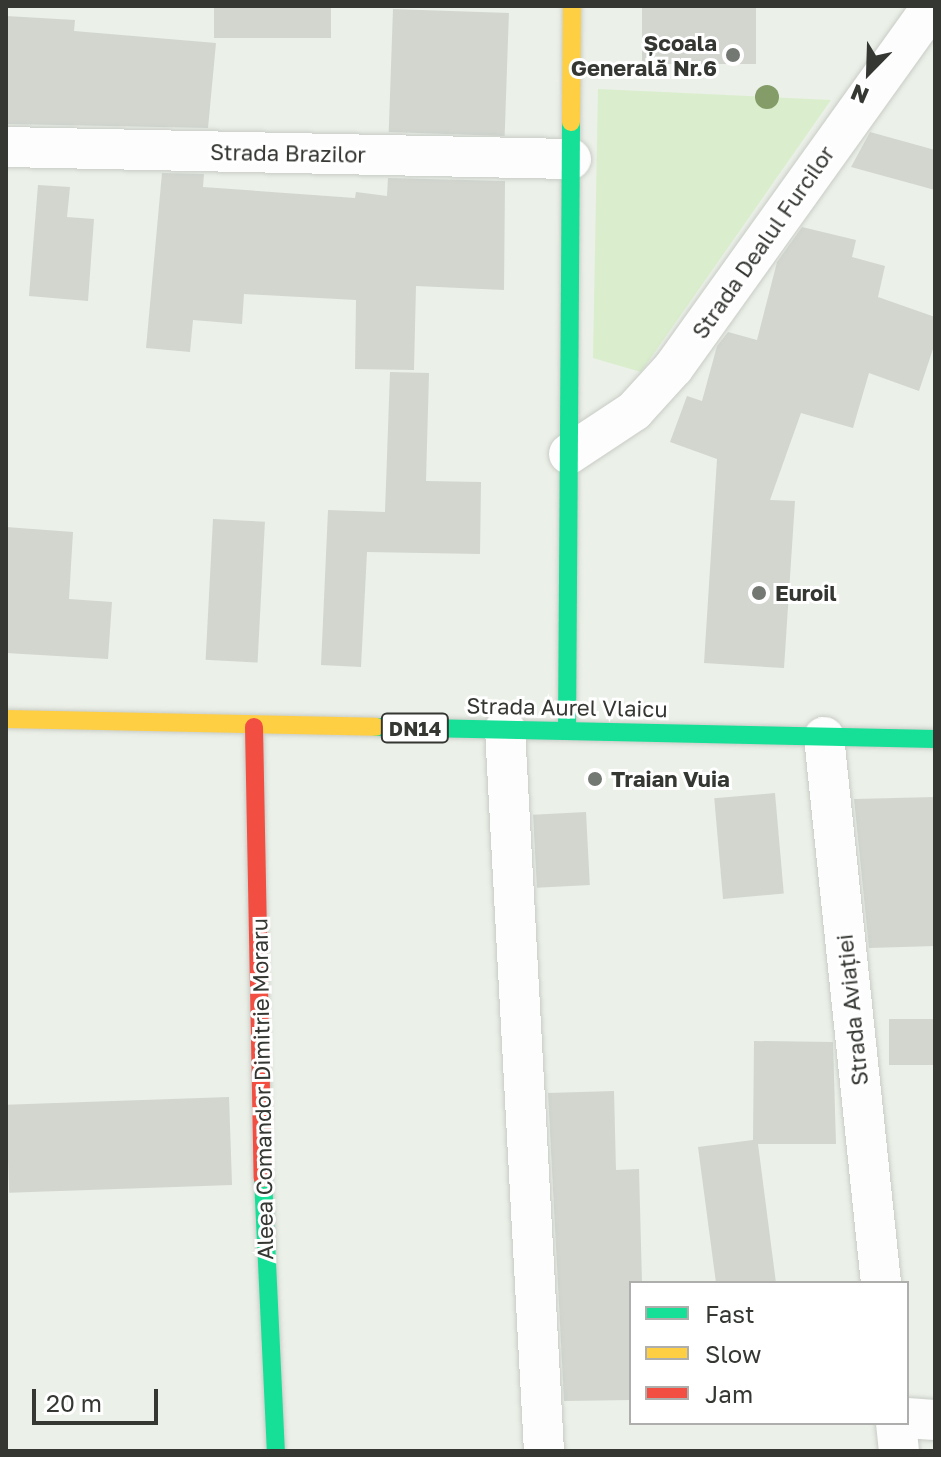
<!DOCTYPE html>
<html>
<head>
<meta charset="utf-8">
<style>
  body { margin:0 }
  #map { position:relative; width:941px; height:1457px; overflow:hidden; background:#ebf0e8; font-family:"Golos Text",sans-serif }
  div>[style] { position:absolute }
  .green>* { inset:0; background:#daeecd }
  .building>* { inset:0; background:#d2d6cf; transform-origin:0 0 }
  .roads { filter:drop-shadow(0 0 2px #c8ccc6) drop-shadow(0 0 2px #c8ccc6) }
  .street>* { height:40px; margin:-20px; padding:0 20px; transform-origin:20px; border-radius:20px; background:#fcfdfc }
  .fast>* { height:18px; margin:-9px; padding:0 9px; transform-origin:9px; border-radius:9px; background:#16e098 }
  .slow>* { height:18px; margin:-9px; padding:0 9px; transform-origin:9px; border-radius:9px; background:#ffcf43 }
  .jam>* { height:18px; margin:-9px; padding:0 9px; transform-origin:9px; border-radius:9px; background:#f24e42 }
  .trees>* { width:24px; height:24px; margin:-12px; border-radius:50%; background:#849c68 }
  .dots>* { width:22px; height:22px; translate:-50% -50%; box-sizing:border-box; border:4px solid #fff; border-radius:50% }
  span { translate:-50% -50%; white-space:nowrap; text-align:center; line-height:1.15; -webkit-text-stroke:6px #fff; paint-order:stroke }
  .shield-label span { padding:2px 6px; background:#fff; border:2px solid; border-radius:6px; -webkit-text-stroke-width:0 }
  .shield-label { font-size:20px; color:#343732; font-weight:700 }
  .poi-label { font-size:22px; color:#343732; font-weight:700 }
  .right { translate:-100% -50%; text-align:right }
  .left { translate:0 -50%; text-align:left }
  .street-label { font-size:22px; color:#343732 }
  .frame { position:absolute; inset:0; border:8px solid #343732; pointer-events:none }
  .legend { position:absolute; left:629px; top:1281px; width:280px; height:144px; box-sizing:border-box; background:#fff; border:2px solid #aeafad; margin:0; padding:10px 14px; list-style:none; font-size:24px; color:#343732 }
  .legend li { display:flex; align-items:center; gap:16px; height:40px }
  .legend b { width:40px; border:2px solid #aeafad }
  .north { position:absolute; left:829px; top:32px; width:80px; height:80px; -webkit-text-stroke:6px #fff; paint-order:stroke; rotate:203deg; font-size:22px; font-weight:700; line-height:32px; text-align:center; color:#343732 }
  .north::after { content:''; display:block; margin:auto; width:28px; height:36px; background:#343732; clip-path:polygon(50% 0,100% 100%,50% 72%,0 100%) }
  .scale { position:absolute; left:32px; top:1389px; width:126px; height:36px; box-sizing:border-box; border:4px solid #343732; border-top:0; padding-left:10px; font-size:24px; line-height:28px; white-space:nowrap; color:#343732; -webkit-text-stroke:6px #fff; paint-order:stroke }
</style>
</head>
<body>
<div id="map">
  <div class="green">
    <i style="clip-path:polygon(598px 89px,831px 100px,641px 372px,593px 358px)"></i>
  </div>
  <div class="building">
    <i style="left:214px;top:6px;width:117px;height:32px"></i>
    <i style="left:642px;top:6px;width:114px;height:58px"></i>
    <i style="left:393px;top:9px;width:116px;height:123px;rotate:2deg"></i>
    <i style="clip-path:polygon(6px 16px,75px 20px,74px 31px,216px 43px,208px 128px,7px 124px)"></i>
    <i style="clip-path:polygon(870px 132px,935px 150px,935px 190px,851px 167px)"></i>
    <i style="clip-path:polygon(162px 173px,204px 174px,203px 187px,355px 198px,356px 192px,387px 196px,388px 178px,505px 181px,504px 290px,416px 286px,414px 370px,355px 369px,356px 300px,244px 294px,242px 324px,193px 320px,190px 352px,146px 348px)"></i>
    <i style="clip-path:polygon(38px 185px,70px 187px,67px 217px,94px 219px,88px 301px,29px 296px)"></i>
    <i style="clip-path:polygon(802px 227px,856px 240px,852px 257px,885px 266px,878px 297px,935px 317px,935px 343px,919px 391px,869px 373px,853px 428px,801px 413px,770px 500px,795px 501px,784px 668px,704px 663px,717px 459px,670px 442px,687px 396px,702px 401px,717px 346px,728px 332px,757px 340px,777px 262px)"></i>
    <i style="clip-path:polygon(390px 372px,429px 373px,426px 481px,481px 482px,480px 554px,367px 552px,361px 667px,321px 665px,328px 510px,385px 512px)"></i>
    <i style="left:213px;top:519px;width:52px;height:141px;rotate:3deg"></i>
    <i style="clip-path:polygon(6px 527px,73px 532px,69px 599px,112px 602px,108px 659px,6px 653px)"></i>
    <i style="left:775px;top:793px;width:101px;height:61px;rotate:85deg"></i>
    <i style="clip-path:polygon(935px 797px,935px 946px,869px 948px,854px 799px)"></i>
    <i style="left:586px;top:812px;width:73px;height:53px;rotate:87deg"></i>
    <i style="left:935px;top:1019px;width:46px;height:46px;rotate:90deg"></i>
    <i style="clip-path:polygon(754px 1041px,833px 1042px,836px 1144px,758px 1144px,776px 1283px,716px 1283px,698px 1147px,753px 1140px)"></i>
    <i style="clip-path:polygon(614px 1091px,616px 1170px,639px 1169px,642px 1283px,631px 1283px,631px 1400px,564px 1401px,548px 1093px)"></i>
    <i style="left:229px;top:1097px;width:88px;height:223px;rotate:88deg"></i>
  </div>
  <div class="roads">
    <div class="street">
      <i style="left:6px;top:147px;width:565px;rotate:1.22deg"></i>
      <i style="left:569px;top:454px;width:78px;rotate:-33.5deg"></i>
      <i style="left:634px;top:411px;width:59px;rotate:-47.7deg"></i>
      <i style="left:674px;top:367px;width:444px;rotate:-54.4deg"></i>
      <i style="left:505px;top:729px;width:723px;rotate:86.91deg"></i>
      <i style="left:824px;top:737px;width:549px;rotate:84.04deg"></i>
      <i style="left:907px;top:1418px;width:28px;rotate:4deg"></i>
      <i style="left:896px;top:1423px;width:28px;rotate:84deg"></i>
    </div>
    <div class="fast">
      <i style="left:376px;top:727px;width:559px;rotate:1.23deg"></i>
      <i style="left:567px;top:731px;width:609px;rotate:-89.62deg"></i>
      <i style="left:263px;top:1178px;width:273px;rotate:87.3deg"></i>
    </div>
    <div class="slow">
      <i style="left:571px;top:122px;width:116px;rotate:-89.5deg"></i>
      <i style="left:6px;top:719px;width:370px;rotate:1.2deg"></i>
    </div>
    <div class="jam">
      <i style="left:254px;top:727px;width:451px;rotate:88.9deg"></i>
    </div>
  </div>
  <div class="trees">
    <i style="left:767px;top:97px"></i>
  </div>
  <div class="dots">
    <i style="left:733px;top:55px;background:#747872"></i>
    <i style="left:759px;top:593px;background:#747872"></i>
    <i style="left:595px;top:779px;background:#747872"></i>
  </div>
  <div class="shield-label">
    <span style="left:415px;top:728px">DN14</span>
  </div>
  <div class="poi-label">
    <span class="right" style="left:717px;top:55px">Școala<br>Generală Nr.6</span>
    <span class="left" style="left:775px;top:593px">Euroil</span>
    <span class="left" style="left:611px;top:779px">Traian Vuia</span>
  </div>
  <div class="street-label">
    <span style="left:288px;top:153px;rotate:1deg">Strada Brazilor</span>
    <span style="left:763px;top:242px;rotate:-55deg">Strada Dealul Furcilor</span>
    <span style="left:567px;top:707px;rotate:1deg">Strada Aurel Vlaicu</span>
    <span style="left:852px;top:1010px;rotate:-96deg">Strada Aviației</span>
    <span style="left:262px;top:1089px;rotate:-91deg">Aleea Comandor Dimitrie Moraru</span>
  </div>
  <div class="frame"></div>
  <ul class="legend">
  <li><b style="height:10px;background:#16e098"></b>Fast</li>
  <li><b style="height:10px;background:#ffcf43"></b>Slow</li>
  <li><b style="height:10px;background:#f24e42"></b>Jam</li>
  </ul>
  <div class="north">N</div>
  <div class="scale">20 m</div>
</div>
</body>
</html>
